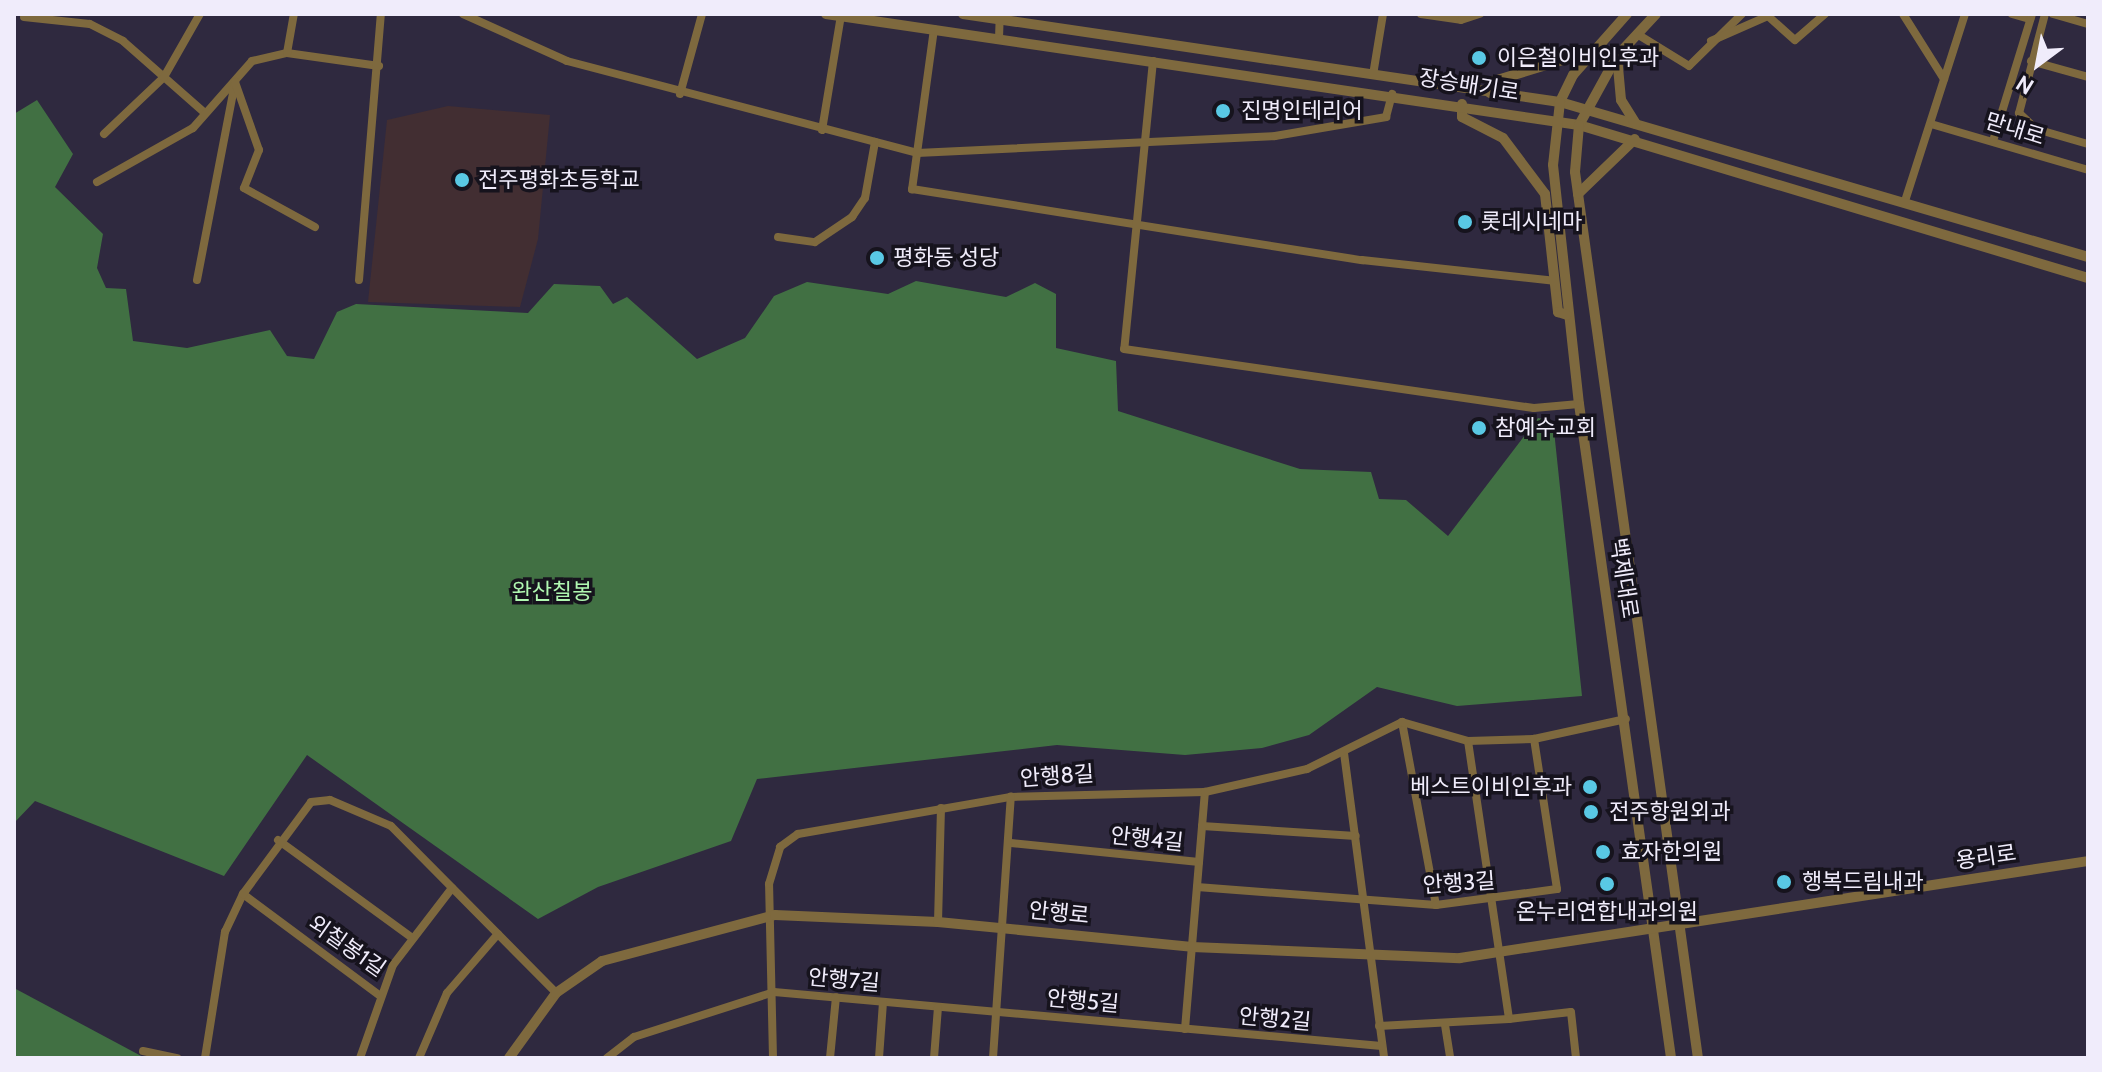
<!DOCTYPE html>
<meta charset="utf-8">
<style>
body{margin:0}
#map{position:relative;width:2102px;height:1072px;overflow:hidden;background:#2f293f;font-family:Cabin,"Noto Sans KR",sans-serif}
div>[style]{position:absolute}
.education>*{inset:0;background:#422e32}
.forest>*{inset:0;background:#417043}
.minor>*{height:8px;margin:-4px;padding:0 4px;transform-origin:4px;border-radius:4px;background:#7e693e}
.tertiary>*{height:10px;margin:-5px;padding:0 5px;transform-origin:5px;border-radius:5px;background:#7e693e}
.dots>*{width:22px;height:22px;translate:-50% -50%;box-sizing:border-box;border:4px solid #16131d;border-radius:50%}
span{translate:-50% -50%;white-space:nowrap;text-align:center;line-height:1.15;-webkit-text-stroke:7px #16131d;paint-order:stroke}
.poi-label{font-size:22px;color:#f0ecfb}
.left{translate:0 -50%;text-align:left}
.right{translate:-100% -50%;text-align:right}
.street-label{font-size:22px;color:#f0ecfb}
.park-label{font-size:22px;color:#b0f7b1}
.frame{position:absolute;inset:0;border:16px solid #f0ecfb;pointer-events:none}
.north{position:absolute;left:1998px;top:24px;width:80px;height:80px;-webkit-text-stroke:6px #16131d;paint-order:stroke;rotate:212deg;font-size:22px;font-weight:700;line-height:32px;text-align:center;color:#f0ecfb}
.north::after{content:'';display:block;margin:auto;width:28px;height:36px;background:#f0ecfb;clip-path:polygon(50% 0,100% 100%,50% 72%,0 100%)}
</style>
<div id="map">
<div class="education">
<div style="clip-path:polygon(448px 106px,550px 115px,538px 239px,520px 307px,368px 302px,387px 120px)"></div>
</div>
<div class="forest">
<div style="clip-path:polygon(37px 100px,73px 154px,55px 187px,103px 234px,97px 268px,106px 288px,126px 289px,133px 341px,187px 348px,270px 330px,287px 356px,314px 359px,337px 312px,356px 304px,528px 313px,554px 284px,600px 286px,613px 304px,627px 297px,697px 359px,745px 338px,774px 296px,807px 282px,888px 294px,916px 281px,1006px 297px,1035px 283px,1056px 294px,1056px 348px,1116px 361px,1118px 411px,1300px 469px,1371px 472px,1379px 499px,1406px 500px,1448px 536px,1538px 418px,1553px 421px,1582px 696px,1457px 706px,1377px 687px,1309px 735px,1262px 748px,1185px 755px,1057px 745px,757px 779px,731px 841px,598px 887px,538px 919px,307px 755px,224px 876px,35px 801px,14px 823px,14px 114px)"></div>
<div style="clip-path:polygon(14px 988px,145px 1058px,14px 1058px)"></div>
</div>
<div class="minor">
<div style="left:463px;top:14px;width:114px;rotate:24.3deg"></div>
<div style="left:567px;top:61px;width:362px;rotate:14.7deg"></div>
<div style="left:917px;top:153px;width:358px;rotate:-2.7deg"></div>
<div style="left:1275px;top:136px;width:113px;rotate:-9.7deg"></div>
<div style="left:1386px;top:117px;width:24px;rotate:-75deg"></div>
<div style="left:1421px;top:14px;width:40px;rotate:8.5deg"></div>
<div style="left:1461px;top:20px;width:20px;rotate:-18deg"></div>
<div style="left:1903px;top:14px;width:77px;rotate:57.8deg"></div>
<div style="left:2012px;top:14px;width:19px;rotate:16deg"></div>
<div style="left:2045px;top:14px;width:102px;rotate:104.7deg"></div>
<div style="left:2019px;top:113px;width:23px;rotate:43deg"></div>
<div style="left:2036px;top:129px;width:54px;rotate:16.1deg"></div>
<div style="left:2053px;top:14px;width:36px;rotate:16deg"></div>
<div style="left:24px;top:17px;width:66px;rotate:6.1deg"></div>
<div style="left:90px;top:24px;width:37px;rotate:27deg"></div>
<div style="left:123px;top:41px;width:109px;rotate:41.3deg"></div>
<div style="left:934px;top:29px;width:162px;rotate:97.8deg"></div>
<div style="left:912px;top:189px;width:456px;rotate:9deg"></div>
<div style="left:1362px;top:260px;width:193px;rotate:6.2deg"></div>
<div style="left:1637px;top:34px;width:61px;rotate:31.6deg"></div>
<div style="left:1689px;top:66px;width:74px;rotate:-44.5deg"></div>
<div style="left:999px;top:38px;width:24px;rotate:-88deg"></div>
<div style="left:1711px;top:41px;width:62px;rotate:-23.7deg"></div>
<div style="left:1768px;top:16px;width:36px;rotate:42deg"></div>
<div style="left:1795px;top:40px;width:40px;rotate:-41deg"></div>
<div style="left:287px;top:53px;width:93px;rotate:8deg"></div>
<div style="left:1153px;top:61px;width:289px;rotate:95.7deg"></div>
<div style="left:1124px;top:349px;width:414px;rotate:8.2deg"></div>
<div style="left:1534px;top:408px;width:45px;rotate:-5.1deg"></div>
<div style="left:2031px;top:61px;width:59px;rotate:15.7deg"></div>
<div style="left:1373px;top:75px;width:62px;rotate:-80.7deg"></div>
<div style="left:680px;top:94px;width:83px;rotate:-74.6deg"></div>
<div style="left:1931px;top:124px;width:164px;rotate:16.3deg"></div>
<div style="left:822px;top:130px;width:117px;rotate:-80.6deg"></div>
<div style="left:104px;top:134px;width:83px;rotate:-43.5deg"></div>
<div style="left:164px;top:77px;width:73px;rotate:-60.3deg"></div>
<div style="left:1993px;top:141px;width:133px;rotate:-72.9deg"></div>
<div style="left:97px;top:182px;width:110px;rotate:-29.4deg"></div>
<div style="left:193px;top:128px;width:89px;rotate:-48.6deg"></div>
<div style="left:252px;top:61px;width:36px;rotate:-13deg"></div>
<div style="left:287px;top:53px;width:40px;rotate:-80deg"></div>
<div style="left:1905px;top:201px;width:196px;rotate:-72.2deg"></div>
<div style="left:778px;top:237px;width:37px;rotate:8deg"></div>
<div style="left:815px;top:242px;width:45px;rotate:-34deg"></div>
<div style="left:852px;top:217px;width:23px;rotate:-56deg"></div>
<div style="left:865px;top:198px;width:57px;rotate:-79.9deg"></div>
<div style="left:197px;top:280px;width:202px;rotate:-79.1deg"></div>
<div style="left:235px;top:82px;width:72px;rotate:70.6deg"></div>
<div style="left:259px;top:150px;width:41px;rotate:111.5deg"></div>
<div style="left:244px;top:188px;width:81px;rotate:28.8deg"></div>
<div style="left:359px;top:280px;width:267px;rotate:-85.3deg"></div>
<div style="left:1402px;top:722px;width:186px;rotate:79.5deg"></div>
<div style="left:1468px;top:741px;width:281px;rotate:81.6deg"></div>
<div style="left:1509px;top:1019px;width:62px;rotate:-6.4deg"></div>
<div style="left:1571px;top:1012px;width:46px;rotate:83.8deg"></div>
<div style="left:1344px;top:753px;width:308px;rotate:82.5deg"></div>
<div style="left:1202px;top:826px;width:154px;rotate:3.7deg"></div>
<div style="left:278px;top:840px;width:165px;rotate:36.1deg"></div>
<div style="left:1011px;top:843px;width:189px;rotate:5.8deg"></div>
<div style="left:1197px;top:887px;width:240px;rotate:4.3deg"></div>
<div style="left:1436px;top:905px;width:122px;rotate:-7.5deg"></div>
<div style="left:1557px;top:889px;width:152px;rotate:-98.7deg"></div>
<div style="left:243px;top:894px;width:169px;rotate:36.6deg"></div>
<div style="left:938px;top:922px;width:114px;rotate:-88.5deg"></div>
<div style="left:1445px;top:1025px;width:33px;rotate:81deg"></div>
<div style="left:1379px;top:1026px;width:130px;rotate:-3.1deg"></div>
<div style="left:1185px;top:1029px;width:238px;rotate:-85.2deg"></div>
<div style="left:143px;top:1051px;width:35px;rotate:12deg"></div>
<div style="left:205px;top:1058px;width:128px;rotate:-81deg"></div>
<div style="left:225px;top:932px;width:42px;rotate:-64.7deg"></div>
<div style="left:243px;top:894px;width:114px;rotate:-53.5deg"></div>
<div style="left:311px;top:802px;width:19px;rotate:-6deg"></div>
<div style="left:330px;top:800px;width:66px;rotate:23.1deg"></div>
<div style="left:391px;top:826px;width:235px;rotate:45.3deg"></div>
<div style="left:360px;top:1058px;width:99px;rotate:-70.5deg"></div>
<div style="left:393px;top:965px;width:97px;rotate:-52.5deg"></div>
<div style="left:419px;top:1058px;width:71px;rotate:-66.7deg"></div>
<div style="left:447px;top:993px;width:78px;rotate:-49.2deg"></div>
<div style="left:607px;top:1058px;width:34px;rotate:-38deg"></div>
<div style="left:634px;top:1037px;width:147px;rotate:-17.8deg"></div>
<div style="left:774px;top:992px;width:610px;rotate:5.08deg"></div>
<div style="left:773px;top:1058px;width:174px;rotate:-91.3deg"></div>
<div style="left:769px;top:884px;width:39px;rotate:-73deg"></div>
<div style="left:780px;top:847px;width:22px;rotate:-36deg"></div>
<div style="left:798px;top:834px;width:216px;rotate:-9.9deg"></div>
<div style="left:1011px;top:797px;width:194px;rotate:-1.5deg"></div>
<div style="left:1205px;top:792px;width:105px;rotate:-12.7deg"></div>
<div style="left:1307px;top:769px;width:106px;rotate:-26.3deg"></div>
<div style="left:1402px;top:722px;width:69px;rotate:16.1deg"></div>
<div style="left:1468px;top:741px;width:66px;rotate:-1.7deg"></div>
<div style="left:1534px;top:739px;width:94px;rotate:-12.3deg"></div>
<div style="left:830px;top:1058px;width:61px;rotate:-84.4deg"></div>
<div style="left:879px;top:1058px;width:56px;rotate:-85.9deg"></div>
<div style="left:934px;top:1058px;width:51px;rotate:-85.5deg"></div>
<div style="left:993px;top:1058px;width:262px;rotate:-86.1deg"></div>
</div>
<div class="tertiary">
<div style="left:826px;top:14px;width:761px;rotate:8.39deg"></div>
<div style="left:1579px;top:125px;width:531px;rotate:16.73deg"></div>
<div style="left:963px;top:14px;width:603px;rotate:8.39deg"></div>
<div style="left:1560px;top:102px;width:550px;rotate:16.36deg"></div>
<div style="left:1627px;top:14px;width:81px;rotate:131.5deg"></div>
<div style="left:1573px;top:75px;width:30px;rotate:116deg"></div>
<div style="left:1560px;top:102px;width:63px;rotate:96.3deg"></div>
<div style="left:1553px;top:165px;width:240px;rotate:83.8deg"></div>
<div style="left:1579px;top:404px;width:660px;rotate:81.99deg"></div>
<div style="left:1656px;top:14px;width:57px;rotate:132.9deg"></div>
<div style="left:1617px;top:56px;width:79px;rotate:118.8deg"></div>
<div style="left:1579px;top:125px;width:47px;rotate:94.9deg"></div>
<div style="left:1575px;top:172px;width:894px;rotate:82.1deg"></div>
<div style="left:1617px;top:56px;width:44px;rotate:84.8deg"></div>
<div style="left:1621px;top:100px;width:28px;rotate:58deg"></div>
<div style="left:1490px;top:93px;width:13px;rotate:-72deg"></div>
<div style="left:1494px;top:81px;width:82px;rotate:-17.1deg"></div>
<div style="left:1572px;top:57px;width:11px;rotate:27deg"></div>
<div style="left:1462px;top:104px;width:13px;rotate:90deg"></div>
<div style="left:1462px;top:117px;width:46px;rotate:27.1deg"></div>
<div style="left:1503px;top:138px;width:70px;rotate:53.1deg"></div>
<div style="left:1545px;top:194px;width:119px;rotate:83.7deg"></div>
<div style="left:1558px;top:312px;width:9px;rotate:18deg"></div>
<div style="left:1578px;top:194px;width:79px;rotate:-44deg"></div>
<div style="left:509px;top:1058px;width:80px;rotate:-54.1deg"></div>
<div style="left:556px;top:993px;width:56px;rotate:-34.8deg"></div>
<div style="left:602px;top:961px;width:179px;rotate:-14.9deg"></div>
<div style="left:775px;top:915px;width:163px;rotate:2.5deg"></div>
<div style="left:938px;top:922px;width:255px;rotate:5.6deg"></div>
<div style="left:1192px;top:947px;width:268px;rotate:2.4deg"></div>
<div style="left:1460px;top:958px;width:635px;rotate:-8.78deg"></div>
</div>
<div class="dots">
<div style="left:1479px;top:58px;background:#59c8e4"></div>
<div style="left:1223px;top:111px;background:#59c8e4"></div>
<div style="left:462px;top:180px;background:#59c8e4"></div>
<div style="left:1465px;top:222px;background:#59c8e4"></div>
<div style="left:877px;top:258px;background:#59c8e4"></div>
<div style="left:1479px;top:428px;background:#59c8e4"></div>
<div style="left:1590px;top:787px;background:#59c8e4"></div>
<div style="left:1591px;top:812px;background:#59c8e4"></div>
<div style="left:1603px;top:852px;background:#59c8e4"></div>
<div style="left:1784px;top:882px;background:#59c8e4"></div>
<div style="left:1607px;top:884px;background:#59c8e4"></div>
</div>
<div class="poi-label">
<span class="left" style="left:1497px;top:58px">이은철이비인후과</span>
<span class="left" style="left:1241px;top:111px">진명인테리어</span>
<span class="left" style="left:478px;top:180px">전주평화초등학교</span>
<span class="left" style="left:1481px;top:222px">롯데시네마</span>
<span class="left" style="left:893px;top:258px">평화동 성당</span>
<span class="left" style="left:1495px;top:428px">참예수교회</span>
<span class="right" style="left:1572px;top:787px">베스트이비인후과</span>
<span class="left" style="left:1609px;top:812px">전주항원외과</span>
<span class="left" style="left:1621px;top:852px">효자한의원</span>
<span class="left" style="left:1802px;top:882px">행복드림내과</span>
<span style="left:1607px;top:912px">온누리연합내과의원</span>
</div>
<div class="street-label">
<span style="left:1469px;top:85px;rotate:9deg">장승배기로</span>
<span style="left:2015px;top:129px;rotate:17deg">맏내로</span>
<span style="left:1624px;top:578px;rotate:81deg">백제대로</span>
<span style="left:1057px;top:776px;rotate:-4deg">안행8길</span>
<span style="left:1147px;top:839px;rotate:6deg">안행4길</span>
<span style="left:1986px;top:857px;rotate:-8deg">용리로</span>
<span style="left:1459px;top:883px;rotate:-4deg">안행3길</span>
<span style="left:1059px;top:913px;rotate:6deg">안행로</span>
<span style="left:347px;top:946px;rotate:35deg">외칠봉1길</span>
<span style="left:844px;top:980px;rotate:5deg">안행7길</span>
<span style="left:1083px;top:1001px;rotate:5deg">안행5길</span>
<span style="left:1275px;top:1019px;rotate:5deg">안행2길</span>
</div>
<div class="park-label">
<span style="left:552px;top:592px">완산칠봉</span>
</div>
<div class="frame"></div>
<div class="north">N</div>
</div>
